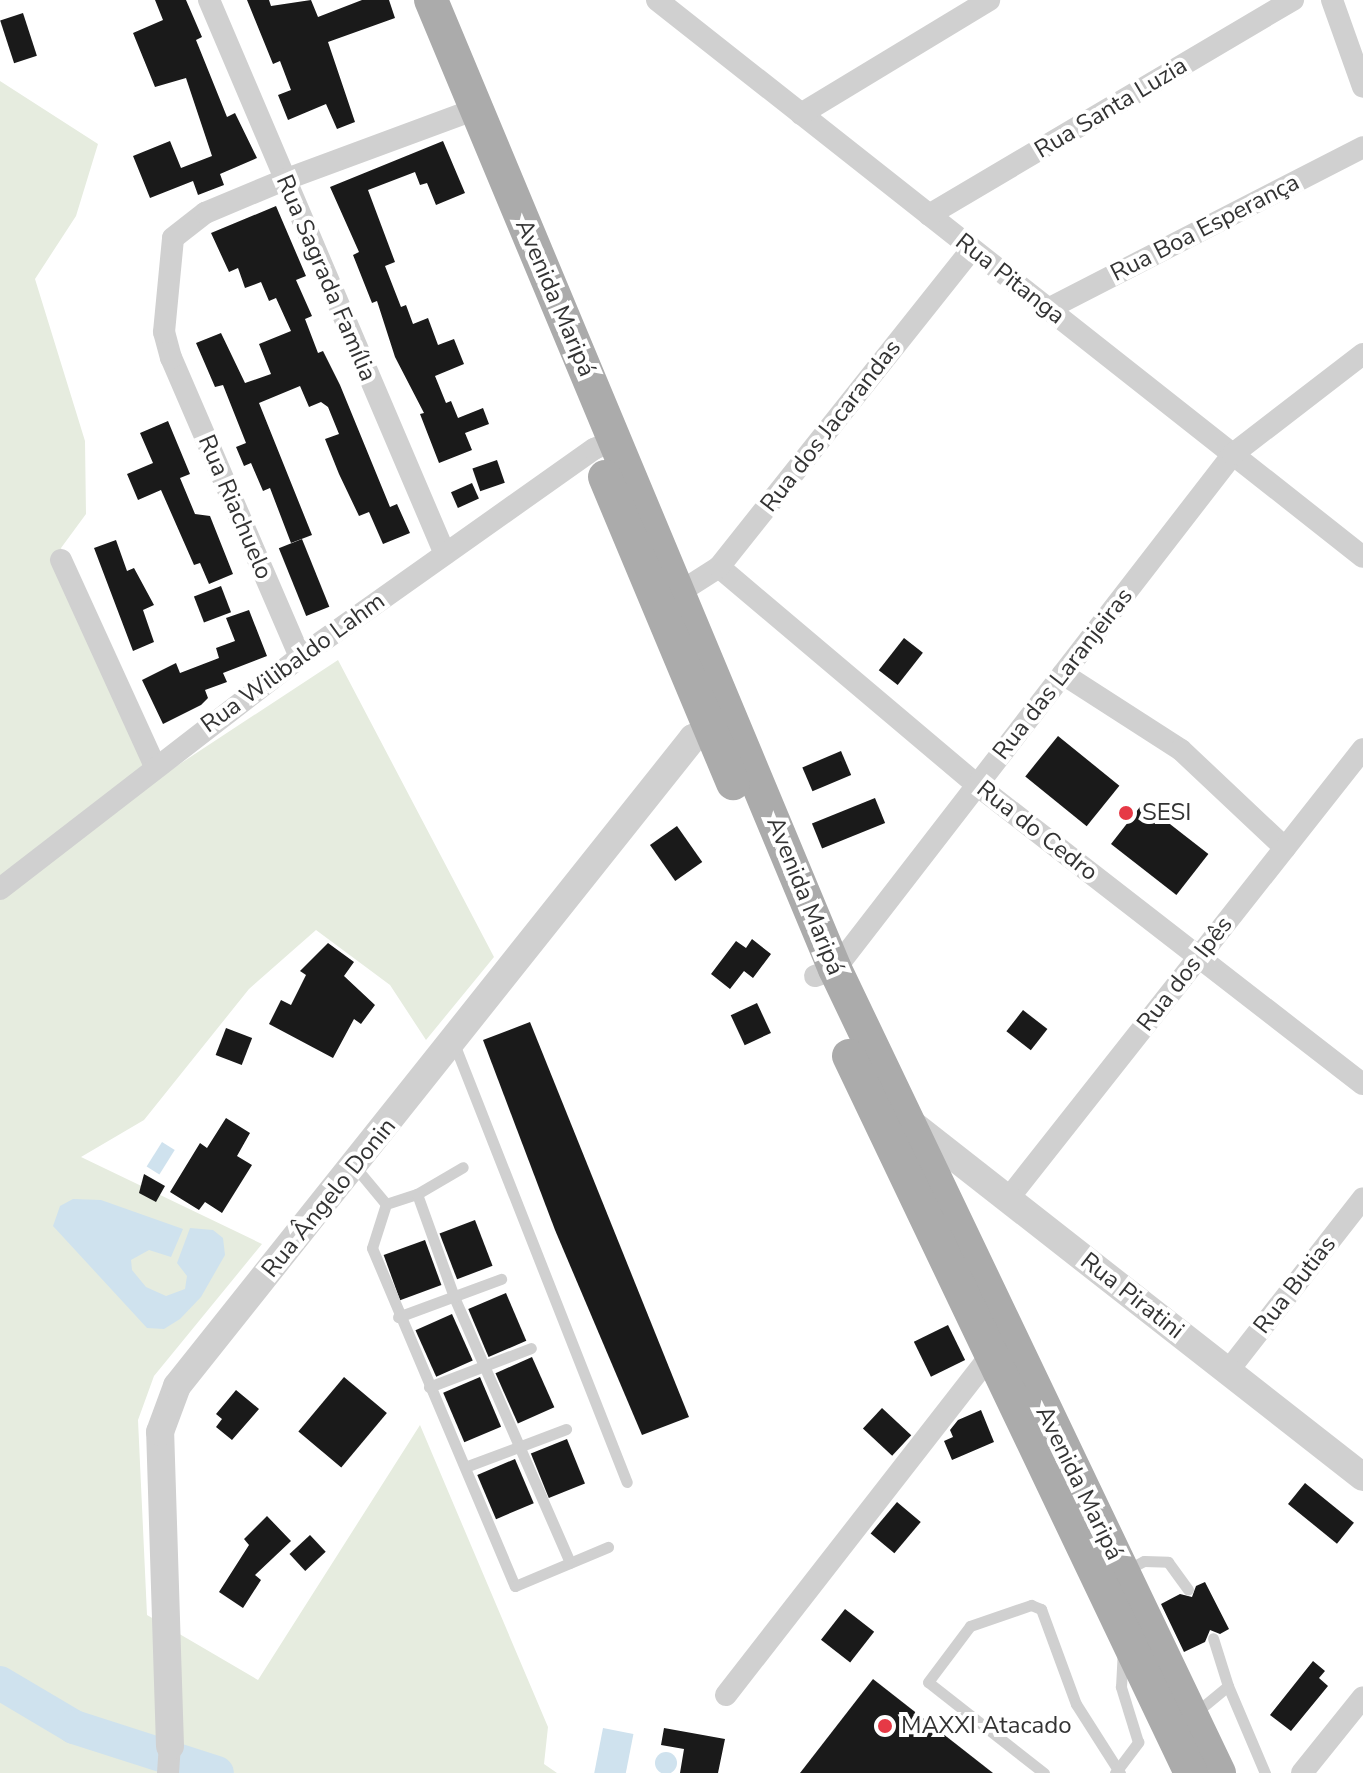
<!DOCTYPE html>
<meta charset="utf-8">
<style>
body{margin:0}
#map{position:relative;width:1363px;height:1773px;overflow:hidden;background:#fff;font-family:"Nunito Sans",sans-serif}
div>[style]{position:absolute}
.green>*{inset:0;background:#e6ecdf}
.water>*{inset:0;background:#cfe2ee;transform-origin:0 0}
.round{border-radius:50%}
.river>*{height:34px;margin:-17px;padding:0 17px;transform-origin:17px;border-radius:17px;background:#cfe2ee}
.building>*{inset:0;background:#1a1a1a;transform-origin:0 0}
.service>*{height:11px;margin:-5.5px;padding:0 5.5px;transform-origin:5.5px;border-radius:5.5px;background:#d0d0d0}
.minor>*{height:22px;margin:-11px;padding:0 11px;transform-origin:11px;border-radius:11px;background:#d0d0d0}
.tertiary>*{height:28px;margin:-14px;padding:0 14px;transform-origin:14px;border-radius:14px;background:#d0d0d0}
.primary>*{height:34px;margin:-17px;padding:0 17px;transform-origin:17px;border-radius:17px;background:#ababab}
.dots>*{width:22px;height:22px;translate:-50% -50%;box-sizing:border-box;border:4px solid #fff;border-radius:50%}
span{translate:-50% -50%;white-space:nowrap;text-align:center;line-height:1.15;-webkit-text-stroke:8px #fff;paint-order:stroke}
.street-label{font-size:24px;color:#333}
.poi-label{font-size:24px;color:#333}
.left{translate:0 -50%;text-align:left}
</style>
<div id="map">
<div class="green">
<div style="clip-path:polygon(0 81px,98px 144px,76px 216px,35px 279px,85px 441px,86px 514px,61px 548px,166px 773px,338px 660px,494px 957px,426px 1040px,390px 985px,316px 930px,249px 989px,144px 1120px,81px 1157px,262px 1244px,154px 1376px,138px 1420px,147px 1615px,258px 1680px,420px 1425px,548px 1727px,544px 1764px,557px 1773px,0 1773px)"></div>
</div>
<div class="water">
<div style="left:162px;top:1142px;width:15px;height:29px;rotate:32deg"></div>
<div style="clip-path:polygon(73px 1199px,101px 1200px,183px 1229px,171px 1257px,149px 1250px,131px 1260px,132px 1270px,146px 1287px,166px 1296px,185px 1289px,187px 1276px,177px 1263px,190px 1228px,213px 1230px,223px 1238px,225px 1255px,201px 1297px,180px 1319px,164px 1329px,147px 1328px,53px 1226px,60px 1206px)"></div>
<div style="left:603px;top:1728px;width:31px;height:46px;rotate:11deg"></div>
<div class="round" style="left:655px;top:1752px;width:22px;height:22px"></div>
</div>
<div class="river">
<div style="left:0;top:1683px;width:86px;rotate:30.7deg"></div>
<div style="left:74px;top:1727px;width:150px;rotate:17.8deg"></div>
</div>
<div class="building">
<div style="clip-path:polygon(155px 0,186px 0,202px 37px,196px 40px,227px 117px,235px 113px,257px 158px,220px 174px,224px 185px,198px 195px,193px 181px,150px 198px,133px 156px,170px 141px,181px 168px,212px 156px,186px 78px,155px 87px,133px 33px,163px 20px)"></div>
<div style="clip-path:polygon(247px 0,269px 0,271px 6px,311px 0,318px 17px,362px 0,389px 0,395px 18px,328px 42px,355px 122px,337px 129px,326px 104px,288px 120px,278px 95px,291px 90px,280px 61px,273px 64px)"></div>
<div style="left:23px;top:13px;width:45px;height:24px;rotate:72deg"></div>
<div style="clip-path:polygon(443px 141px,465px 193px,436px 205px,427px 183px,420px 185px,415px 172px,368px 190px,395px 262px,385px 266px,401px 307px,406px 305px,413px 324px,428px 318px,438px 345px,454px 339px,464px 364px,435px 376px,446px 403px,451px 401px,458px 418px,483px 408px,489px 424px,465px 433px,472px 450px,439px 463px,420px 414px,424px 413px,395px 357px,377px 301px,372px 303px,353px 255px,359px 252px,330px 187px)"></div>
<div style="clip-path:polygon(276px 206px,306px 276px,296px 280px,312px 316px,305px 319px,318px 353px,323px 351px,340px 385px,390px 507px,397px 504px,410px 533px,383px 544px,369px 512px,359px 516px,339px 474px,325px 439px,339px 434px,328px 407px,321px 402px,309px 407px,300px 386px,259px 403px,312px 535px,291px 543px,270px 488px,263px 491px,251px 463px,244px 466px,236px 447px,246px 443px,223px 385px,215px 387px,196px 343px,221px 333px,245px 383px,271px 374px,259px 344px,291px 331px,276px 298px,269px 301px,261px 282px,245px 288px,238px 268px,229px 272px,211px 233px)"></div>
<div style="clip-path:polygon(168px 421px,190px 474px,180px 478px,195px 514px,210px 516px,233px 574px,209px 584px,200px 563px,194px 565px,161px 490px,138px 500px,127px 474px,153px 463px,140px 433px)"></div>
<div style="left:497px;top:460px;width:24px;height:26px;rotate:71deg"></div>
<div style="left:472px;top:483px;width:17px;height:23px;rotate:66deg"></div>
<div style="left:302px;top:539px;width:73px;height:25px;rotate:68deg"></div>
<div style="clip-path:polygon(116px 540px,127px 571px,134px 568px,154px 605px,143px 610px,154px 642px,133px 651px,94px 548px)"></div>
<div style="left:221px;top:586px;width:28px;height:29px;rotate:69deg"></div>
<div style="clip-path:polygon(249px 610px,267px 656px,223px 673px,227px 682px,205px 690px,208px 698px,201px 705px,163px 724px,142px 680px,176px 663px,180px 673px,219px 658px,216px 648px,235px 641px,226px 618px)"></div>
<div style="left:904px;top:638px;width:24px;height:41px;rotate:38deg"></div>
<div style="left:1058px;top:736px;width:79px;height:52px;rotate:39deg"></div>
<div style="left:841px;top:751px;width:26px;height:42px;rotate:67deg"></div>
<div style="left:875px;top:798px;width:27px;height:68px;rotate:68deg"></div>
<div style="left:1143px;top:803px;width:83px;height:52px;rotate:38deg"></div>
<div style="left:677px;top:826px;width:44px;height:33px;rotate:55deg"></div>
<div style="clip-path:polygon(752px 939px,771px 954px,753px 978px,744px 971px,730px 989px,711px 974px,736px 941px,746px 948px)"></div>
<div style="clip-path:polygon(328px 943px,354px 962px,344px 976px,375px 1005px,361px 1024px,354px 1019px,333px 1058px,269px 1024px,281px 1000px,291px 1005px,306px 975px,300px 971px)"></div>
<div style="left:757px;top:1003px;width:33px;height:29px;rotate:65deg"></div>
<div style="left:1023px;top:1010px;width:31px;height:27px;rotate:38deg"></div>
<div style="clip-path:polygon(530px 1022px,689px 1417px,642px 1435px,555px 1230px,483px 1040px)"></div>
<div style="left:226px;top:1028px;width:28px;height:29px;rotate:21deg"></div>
<div style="clip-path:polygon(226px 1118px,250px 1133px,237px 1156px,252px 1165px,222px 1213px,205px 1202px,199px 1210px,170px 1192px,200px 1143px,207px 1148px)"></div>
<div style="clip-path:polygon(144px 1174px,165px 1186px,156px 1202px,139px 1193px)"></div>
<div style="left:475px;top:1220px;width:49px;height:38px;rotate:69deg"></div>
<div style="left:425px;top:1240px;width:48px;height:44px;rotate:70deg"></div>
<div style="left:506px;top:1293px;width:52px;height:41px;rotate:67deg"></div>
<div style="left:452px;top:1314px;width:51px;height:40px;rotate:66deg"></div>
<div style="left:948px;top:1325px;width:39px;height:38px;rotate:64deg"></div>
<div style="left:532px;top:1357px;width:55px;height:40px;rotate:66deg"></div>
<div style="left:344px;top:1377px;width:56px;height:71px;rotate:40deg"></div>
<div style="left:480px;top:1377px;width:54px;height:40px;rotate:67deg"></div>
<div style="clip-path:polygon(236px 1390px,259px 1409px,232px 1440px,216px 1427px,222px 1419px,216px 1414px)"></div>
<div style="left:882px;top:1408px;width:40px;height:28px;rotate:43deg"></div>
<div style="clip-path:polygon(981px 1410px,994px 1442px,952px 1460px,944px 1441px,953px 1437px,950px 1430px,958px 1420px)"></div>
<div style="left:567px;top:1439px;width:48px;height:39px;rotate:68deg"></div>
<div style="left:515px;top:1459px;width:48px;height:41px;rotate:67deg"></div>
<div style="left:1305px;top:1483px;width:63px;height:27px;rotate:39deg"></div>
<div style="left:897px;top:1502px;width:31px;height:41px;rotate:40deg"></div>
<div style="clip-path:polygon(267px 1516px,291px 1541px,255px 1575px,261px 1580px,243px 1608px,219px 1592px,249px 1545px,244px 1539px)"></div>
<div style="left:310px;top:1535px;width:23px;height:28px;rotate:47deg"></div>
<div style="clip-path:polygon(1205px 1582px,1229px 1629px,1220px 1634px,1210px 1630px,1205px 1642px,1184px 1652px,1161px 1604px,1180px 1594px,1192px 1597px,1196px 1586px)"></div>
<div style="left:845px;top:1609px;width:37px;height:39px;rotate:38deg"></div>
<div style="clip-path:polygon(1313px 1661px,1325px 1671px,1319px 1678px,1328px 1686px,1291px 1731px,1270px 1715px)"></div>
<div style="clip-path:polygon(873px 1679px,993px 1773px,800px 1773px)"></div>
<div style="clip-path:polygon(664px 1728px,725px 1739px,718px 1773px,680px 1773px,684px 1749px,661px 1745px)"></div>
</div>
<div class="service">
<div style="left:453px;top:1041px;width:474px;rotate:68.5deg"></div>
<div style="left:356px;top:1168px;width:47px;rotate:50.2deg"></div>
<div style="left:386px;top:1204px;width:46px;rotate:107.7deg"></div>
<div style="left:372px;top:1248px;width:367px;rotate:67.1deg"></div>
<div style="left:515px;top:1586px;width:101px;rotate:-22.8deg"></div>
<div style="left:417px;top:1194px;width:109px;rotate:70.2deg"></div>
<div style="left:454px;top:1297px;width:290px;rotate:66.4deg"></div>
<div style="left:386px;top:1204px;width:33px;rotate:-18deg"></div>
<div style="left:417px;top:1194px;width:53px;rotate:-30.4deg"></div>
<div style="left:398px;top:1317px;width:110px;rotate:-20.3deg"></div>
<div style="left:429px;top:1387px;width:109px;rotate:-20.9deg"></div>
<div style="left:465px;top:1467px;width:108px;rotate:-20.6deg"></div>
<div style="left:1125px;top:1571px;width:21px;rotate:-28deg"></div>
<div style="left:1144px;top:1561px;width:24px;rotate:2deg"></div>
<div style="left:1168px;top:1562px;width:34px;rotate:54deg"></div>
<div style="left:1228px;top:1686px;width:95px;rotate:67deg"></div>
<div style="left:1194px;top:1714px;width:44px;rotate:-39.5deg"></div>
<div style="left:1228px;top:1686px;width:50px;rotate:-107.4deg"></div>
<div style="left:1044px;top:1773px;width:147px;rotate:-141.9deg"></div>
<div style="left:928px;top:1682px;width:70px;rotate:-53.1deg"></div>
<div style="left:970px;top:1626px;width:65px;rotate:-19deg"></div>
<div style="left:1031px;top:1605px;width:11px;rotate:22deg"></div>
<div style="left:1041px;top:1609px;width:101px;rotate:69.8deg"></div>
<div style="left:1076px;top:1704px;width:82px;rotate:57.5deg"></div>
<div style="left:1115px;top:1773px;width:39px;rotate:-53deg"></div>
<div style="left:1138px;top:1742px;width:58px;rotate:-107.2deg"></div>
<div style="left:1121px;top:1687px;width:33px;rotate:-87deg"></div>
</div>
<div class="minor">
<div style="left:209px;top:0;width:602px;rotate:66.93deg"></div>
<div style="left:657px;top:0;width:899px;rotate:38.27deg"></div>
<div style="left:1332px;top:0;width:92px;rotate:70.4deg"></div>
<div style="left:801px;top:114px;width:220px;rotate:-31.2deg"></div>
<div style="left:929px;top:215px;width:423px;rotate:-30.6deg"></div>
<div style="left:1048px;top:309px;width:354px;rotate:-27.2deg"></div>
<div style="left:61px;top:560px;width:224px;rotate:65.5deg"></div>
<div style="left:719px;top:567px;width:338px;rotate:40.2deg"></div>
<div style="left:977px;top:785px;width:488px;rotate:37.8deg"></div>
<div style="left:669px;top:599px;width:59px;rotate:-32.6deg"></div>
<div style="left:719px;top:567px;width:406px;rotate:-51.5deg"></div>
<div style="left:300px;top:657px;width:326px;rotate:-113.3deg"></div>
<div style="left:171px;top:358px;width:27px;rotate:-105deg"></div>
<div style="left:164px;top:332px;width:94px;rotate:-84.5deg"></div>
<div style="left:173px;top:238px;width:41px;rotate:-38deg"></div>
<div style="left:205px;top:213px;width:86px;rotate:-22.7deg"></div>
<div style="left:284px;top:180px;width:205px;rotate:-20.3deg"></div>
<div style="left:1063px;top:674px;width:140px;rotate:32.8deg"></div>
<div style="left:1181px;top:750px;width:143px;rotate:43.3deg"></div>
<div style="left:0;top:889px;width:379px;rotate:-37.7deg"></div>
<div style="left:300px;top:657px;width:360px;rotate:-35.3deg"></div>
<div style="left:594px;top:449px;width:22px;rotate:-24deg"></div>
<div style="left:815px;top:976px;width:21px;rotate:-19deg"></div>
<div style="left:835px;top:969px;width:651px;rotate:-52.3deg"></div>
<div style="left:1233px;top:454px;width:164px;rotate:-37.6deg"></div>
<div style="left:1008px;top:1199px;width:573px;rotate:-51.73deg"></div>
<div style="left:1228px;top:1371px;width:219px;rotate:-52deg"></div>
<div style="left:726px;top:1695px;width:430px;rotate:-52.1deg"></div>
<div style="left:168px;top:1773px;width:27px;rotate:-86deg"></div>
<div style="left:1302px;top:1773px;width:97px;rotate:-51.2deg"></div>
</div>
<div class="tertiary">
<div style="left:907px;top:1120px;width:579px;rotate:38.06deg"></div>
<div style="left:170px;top:1746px;width:314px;rotate:-91.8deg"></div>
<div style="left:160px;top:1432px;width:49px;rotate:-69.7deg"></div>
<div style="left:177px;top:1386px;width:828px;rotate:-51.47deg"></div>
<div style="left:693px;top:738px;width:20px;rotate:-24deg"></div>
</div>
<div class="primary">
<div style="left:431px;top:0;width:1050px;rotate:67.37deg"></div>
<div style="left:835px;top:969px;width:891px;rotate:64.47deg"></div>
<div style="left:605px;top:477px;width:332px;rotate:67.3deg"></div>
<div style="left:849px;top:1056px;width:794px;rotate:64.5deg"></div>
</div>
<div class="dots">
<div style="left:1126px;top:813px;background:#e63946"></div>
<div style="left:885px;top:1726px;background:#e63946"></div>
</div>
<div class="street-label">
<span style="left:1111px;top:108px;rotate:-31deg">Rua Santa Luzia</span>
<span style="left:1205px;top:228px;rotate:-27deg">Rua Boa Esperança</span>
<span style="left:326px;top:278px;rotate:67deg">Rua Sagrada Família</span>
<span style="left:1010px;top:279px;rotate:38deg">Rua Pitanga</span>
<span style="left:555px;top:298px;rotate:67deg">Avenida Maripá</span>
<span style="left:831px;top:426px;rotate:-52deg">Rua dos Jacarandas</span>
<span style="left:235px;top:507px;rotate:67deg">Rua Riachuelo</span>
<span style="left:293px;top:663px;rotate:-36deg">Rua Wilibaldo Lahm</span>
<span style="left:1063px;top:674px;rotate:-52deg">Rua das Laranjeiras</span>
<span style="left:1037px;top:831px;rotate:38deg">Rua do Cedro</span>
<span style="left:805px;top:896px;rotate:68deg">Avenida Maripá</span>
<span style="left:1185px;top:974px;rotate:-52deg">Rua dos Ipês</span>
<span style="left:329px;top:1198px;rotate:-51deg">Rua Ângelo Donin</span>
<span style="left:1295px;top:1285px;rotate:-52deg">Rua Butias</span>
<span style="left:1132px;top:1296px;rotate:38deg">Rua Piratini</span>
<span style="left:1079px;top:1483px;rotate:64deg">Avenida Maripá</span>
</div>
<div class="poi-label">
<span class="left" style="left:1142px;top:813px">SESI</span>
<span class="left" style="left:901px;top:1726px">MAXXI Atacado</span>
</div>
</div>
